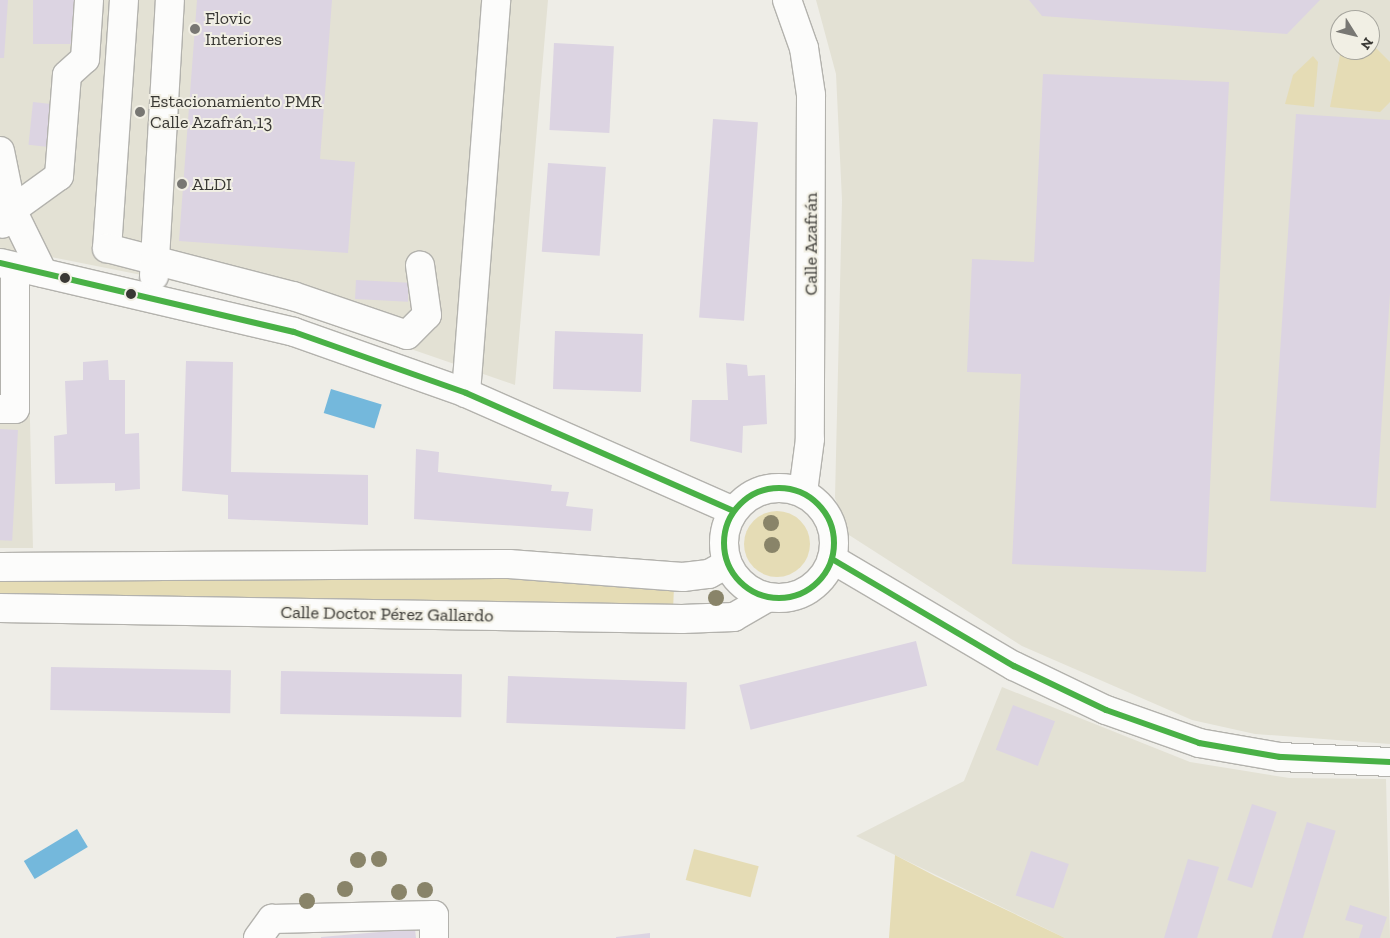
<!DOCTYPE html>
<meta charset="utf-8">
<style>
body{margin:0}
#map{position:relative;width:1390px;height:938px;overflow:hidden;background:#eeede7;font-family:"Zilla Slab",serif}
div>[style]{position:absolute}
.built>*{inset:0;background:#e3e1d4}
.green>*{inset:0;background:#e5dcb5;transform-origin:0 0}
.round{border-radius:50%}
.water>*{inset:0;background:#74b8dc;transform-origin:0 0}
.building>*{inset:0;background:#dcd4e2;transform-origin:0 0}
.roads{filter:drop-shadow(1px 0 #b3b2ad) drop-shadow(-1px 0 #b3b2ad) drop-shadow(0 1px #b3b2ad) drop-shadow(0 -1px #b3b2ad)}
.minor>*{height:28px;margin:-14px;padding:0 14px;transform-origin:14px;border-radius:14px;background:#fcfcfb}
.minor>.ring{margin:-14px;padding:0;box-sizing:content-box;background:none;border:28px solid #fcfcfb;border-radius:50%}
.bus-1>*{height:6px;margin:-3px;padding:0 3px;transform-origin:3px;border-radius:3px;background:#49b146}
.bus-1>.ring{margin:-3px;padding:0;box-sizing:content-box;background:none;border:6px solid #49b146;border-radius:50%}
.trees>*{width:16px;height:16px;margin:-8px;border-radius:50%;background:#898469}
.dots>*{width:14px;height:14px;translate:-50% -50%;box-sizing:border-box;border:2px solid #f1efe4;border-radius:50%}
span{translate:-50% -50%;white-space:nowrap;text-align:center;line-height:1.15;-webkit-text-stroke:4px #f1efe4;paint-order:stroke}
.poi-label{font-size:18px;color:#393834}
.left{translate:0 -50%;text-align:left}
.street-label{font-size:18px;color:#393834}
.north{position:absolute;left:1330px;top:10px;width:50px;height:50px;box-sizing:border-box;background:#f1efe4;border:1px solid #a7a69e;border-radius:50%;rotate:126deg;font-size:14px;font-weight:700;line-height:20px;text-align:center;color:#393834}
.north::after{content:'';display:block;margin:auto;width:18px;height:22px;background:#787773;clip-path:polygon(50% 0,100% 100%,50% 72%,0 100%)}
</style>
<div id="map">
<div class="built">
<div style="clip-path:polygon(0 0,548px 0,515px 385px,272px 301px,26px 252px,33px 548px,0 548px)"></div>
<div style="clip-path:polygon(evenodd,816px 0,1390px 0,1390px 744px,1255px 734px,1192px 720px,1022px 646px,849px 535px,835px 498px,842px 200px,836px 74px,816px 0,1340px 20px,1370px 20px,1370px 50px,1340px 50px,1340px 20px)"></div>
<div style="clip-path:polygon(1002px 687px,1190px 762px,1289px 778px,1386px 779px,1390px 938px,1065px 938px,856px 836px,964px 781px)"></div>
</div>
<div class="green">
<div style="clip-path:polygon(1370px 42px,1390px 62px,1390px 102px,1380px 112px,1330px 107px,1341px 50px,1370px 50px)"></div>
<div style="clip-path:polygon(1313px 56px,1318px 62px,1314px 107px,1285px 104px,1293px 75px)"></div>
<div class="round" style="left:744px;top:511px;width:66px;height:66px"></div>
<div style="clip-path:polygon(0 576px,464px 577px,674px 586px,673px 611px,0 599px)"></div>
<div style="left:694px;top:849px;width:67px;height:32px;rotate:15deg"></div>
<div style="clip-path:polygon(895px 855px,935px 876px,1065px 938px,889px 938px)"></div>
</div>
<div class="water">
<div style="left:331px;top:389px;width:53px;height:25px;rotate:17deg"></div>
<div style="left:77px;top:829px;width:21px;height:62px;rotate:59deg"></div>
</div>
<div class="building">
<div style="clip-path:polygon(0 0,8px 0,4px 58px,0 58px)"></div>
<div style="left:33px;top:0;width:41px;height:44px"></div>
<div style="clip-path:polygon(197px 0,332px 0,320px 159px,355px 162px,348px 253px,179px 241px)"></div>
<div style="clip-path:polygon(1029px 0,1320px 0,1287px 34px,1042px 16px)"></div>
<div style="left:554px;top:43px;width:60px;height:87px;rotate:3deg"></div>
<div style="clip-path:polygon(1043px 74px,1229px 82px,1206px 572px,1012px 564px,1021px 374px,967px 372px,972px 259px,1034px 262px)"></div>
<div style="left:33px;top:102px;width:18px;height:43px;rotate:6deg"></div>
<div style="clip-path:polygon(1296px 114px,1390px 120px,1390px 294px,1376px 508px,1270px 501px)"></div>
<div style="left:713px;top:119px;width:45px;height:199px;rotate:4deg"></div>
<div style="left:548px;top:163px;width:58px;height:89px;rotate:4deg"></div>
<div style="left:356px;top:280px;width:53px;height:19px;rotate:3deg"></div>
<div style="left:555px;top:331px;width:88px;height:58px;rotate:2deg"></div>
<div style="clip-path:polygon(108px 360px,109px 380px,125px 380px,125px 434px,139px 433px,140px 489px,115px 491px,115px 483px,55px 484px,54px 436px,67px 434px,65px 381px,83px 380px,83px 362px)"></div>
<div style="clip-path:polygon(186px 361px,233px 362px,231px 472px,368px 475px,368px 525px,228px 519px,228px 495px,182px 491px)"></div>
<div style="clip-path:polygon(726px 363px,747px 365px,748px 376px,765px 375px,767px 424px,743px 426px,742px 453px,690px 441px,692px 400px,728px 400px)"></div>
<div style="left:0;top:429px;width:18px;height:111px;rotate:3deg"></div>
<div style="clip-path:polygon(416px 449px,439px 452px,438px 472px,552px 485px,551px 491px,569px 492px,566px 506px,593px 509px,591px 531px,414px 519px)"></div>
<div style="left:916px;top:641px;width:46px;height:182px;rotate:76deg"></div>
<div style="left:51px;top:667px;width:180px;height:43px;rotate:1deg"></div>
<div style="left:281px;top:671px;width:181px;height:43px;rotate:1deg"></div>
<div style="left:508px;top:676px;width:179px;height:47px;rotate:2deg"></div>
<div style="left:1013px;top:705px;width:45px;height:48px;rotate:21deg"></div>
<div style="left:1252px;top:804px;width:26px;height:80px;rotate:18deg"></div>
<div style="left:1307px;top:822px;width:30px;height:122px;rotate:17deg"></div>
<div style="left:1031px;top:851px;width:40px;height:47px;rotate:19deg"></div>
<div style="clip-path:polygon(1188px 859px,1219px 867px,1197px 938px,1164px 938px)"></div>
<div style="clip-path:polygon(1350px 905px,1387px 917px,1380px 938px,1359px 938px,1363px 925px,1345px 920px)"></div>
<div style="clip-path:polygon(415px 929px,416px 938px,321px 938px,321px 937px)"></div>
<div style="clip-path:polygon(650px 933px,650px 938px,616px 938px,616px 937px)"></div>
</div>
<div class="roads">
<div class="minor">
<div style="left:124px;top:0;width:249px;rotate:93.9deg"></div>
<div style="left:107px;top:248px;width:192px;rotate:14.5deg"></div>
<div style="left:293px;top:296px;width:120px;rotate:18.9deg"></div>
<div style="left:407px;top:335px;width:28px;rotate:-45deg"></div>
<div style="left:427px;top:315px;width:50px;rotate:-98deg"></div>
<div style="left:787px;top:0;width:51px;rotate:70.5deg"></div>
<div style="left:804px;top:48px;width:48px;rotate:81.5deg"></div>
<div style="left:811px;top:95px;width:344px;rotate:90.2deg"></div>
<div style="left:810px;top:439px;width:53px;rotate:97.5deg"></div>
<div style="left:0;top:151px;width:60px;rotate:78.5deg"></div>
<div style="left:12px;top:210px;width:17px;rotate:126deg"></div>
<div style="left:0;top:263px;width:302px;rotate:13.2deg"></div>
<div style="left:294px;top:332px;width:182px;rotate:19.5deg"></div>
<div style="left:466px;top:393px;width:292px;rotate:23.8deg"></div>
<div style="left:43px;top:273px;width:70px;rotate:-116.2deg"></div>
<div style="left:12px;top:210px;width:58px;rotate:-35.9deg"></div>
<div style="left:59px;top:176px;width:101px;rotate:-85.5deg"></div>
<div style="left:67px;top:75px;width:24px;rotate:-42deg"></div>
<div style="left:85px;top:59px;width:59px;rotate:-86.1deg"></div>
<div style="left:154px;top:276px;width:276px;rotate:-86.7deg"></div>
<div style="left:466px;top:393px;width:394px;rotate:-85.6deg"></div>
<div style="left:0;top:409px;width:15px"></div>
<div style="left:15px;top:409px;width:142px;rotate:-90deg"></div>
<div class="ring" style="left:724px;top:488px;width:82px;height:82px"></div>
<div style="left:832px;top:559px;width:211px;rotate:30.5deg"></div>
<div style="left:1014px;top:666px;width:102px;rotate:25.6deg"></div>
<div style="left:1106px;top:710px;width:99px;rotate:19.5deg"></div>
<div style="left:1199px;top:743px;width:82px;rotate:9.8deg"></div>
<div style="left:1280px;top:757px;width:110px;rotate:2.6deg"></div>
<div style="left:0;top:567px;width:509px;rotate:-0.34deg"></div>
<div style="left:509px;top:564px;width:174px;rotate:4.3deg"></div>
<div style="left:683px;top:577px;width:26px;rotate:-7deg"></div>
<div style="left:709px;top:574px;width:21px;rotate:-29deg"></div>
<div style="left:0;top:608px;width:682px;rotate:0.92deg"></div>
<div style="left:682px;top:619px;width:52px;rotate:-2.2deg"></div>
<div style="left:734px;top:617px;width:39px;rotate:-30deg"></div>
<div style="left:258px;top:938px;width:24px;rotate:-54deg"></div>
<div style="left:272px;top:919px;width:162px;rotate:-1.4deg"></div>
<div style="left:434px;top:915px;width:23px;rotate:90deg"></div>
</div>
</div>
<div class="bus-1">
<div style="left:0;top:263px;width:302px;rotate:13.2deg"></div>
<div style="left:294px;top:332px;width:182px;rotate:19.5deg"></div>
<div style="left:466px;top:393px;width:292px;rotate:23.8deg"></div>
<div class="ring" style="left:724px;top:488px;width:104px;height:104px"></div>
<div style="left:832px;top:559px;width:211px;rotate:30.5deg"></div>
<div style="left:1014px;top:666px;width:102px;rotate:25.6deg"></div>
<div style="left:1106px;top:710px;width:99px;rotate:19.5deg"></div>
<div style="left:1199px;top:743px;width:82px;rotate:9.8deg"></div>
<div style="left:1280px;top:757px;width:110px;rotate:2.6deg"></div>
</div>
<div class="trees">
<div style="left:771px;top:523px"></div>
<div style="left:772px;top:545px"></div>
<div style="left:716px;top:598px"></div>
<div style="left:379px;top:859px"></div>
<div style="left:358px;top:860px"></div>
<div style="left:345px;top:889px"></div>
<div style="left:425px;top:890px"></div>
<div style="left:399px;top:892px"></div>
<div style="left:307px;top:901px"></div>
</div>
<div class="dots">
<div style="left:195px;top:29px;background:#787773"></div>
<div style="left:140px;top:112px;background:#787773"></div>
<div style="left:182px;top:184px;background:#787773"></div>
<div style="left:65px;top:278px;background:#393834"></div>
<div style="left:131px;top:294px;background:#393834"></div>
</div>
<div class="poi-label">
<span class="left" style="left:205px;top:29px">Flovic<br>Interiores</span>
<span class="left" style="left:150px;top:112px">Estacionamiento PMR<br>Calle Azafrán,13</span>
<span class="left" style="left:192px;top:184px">ALDI</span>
</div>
<div class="street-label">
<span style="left:811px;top:244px;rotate:-90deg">Calle Azafrán</span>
<span style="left:387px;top:614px;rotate:1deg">Calle Doctor Pérez Gallardo</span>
</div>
<div class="north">N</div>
</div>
